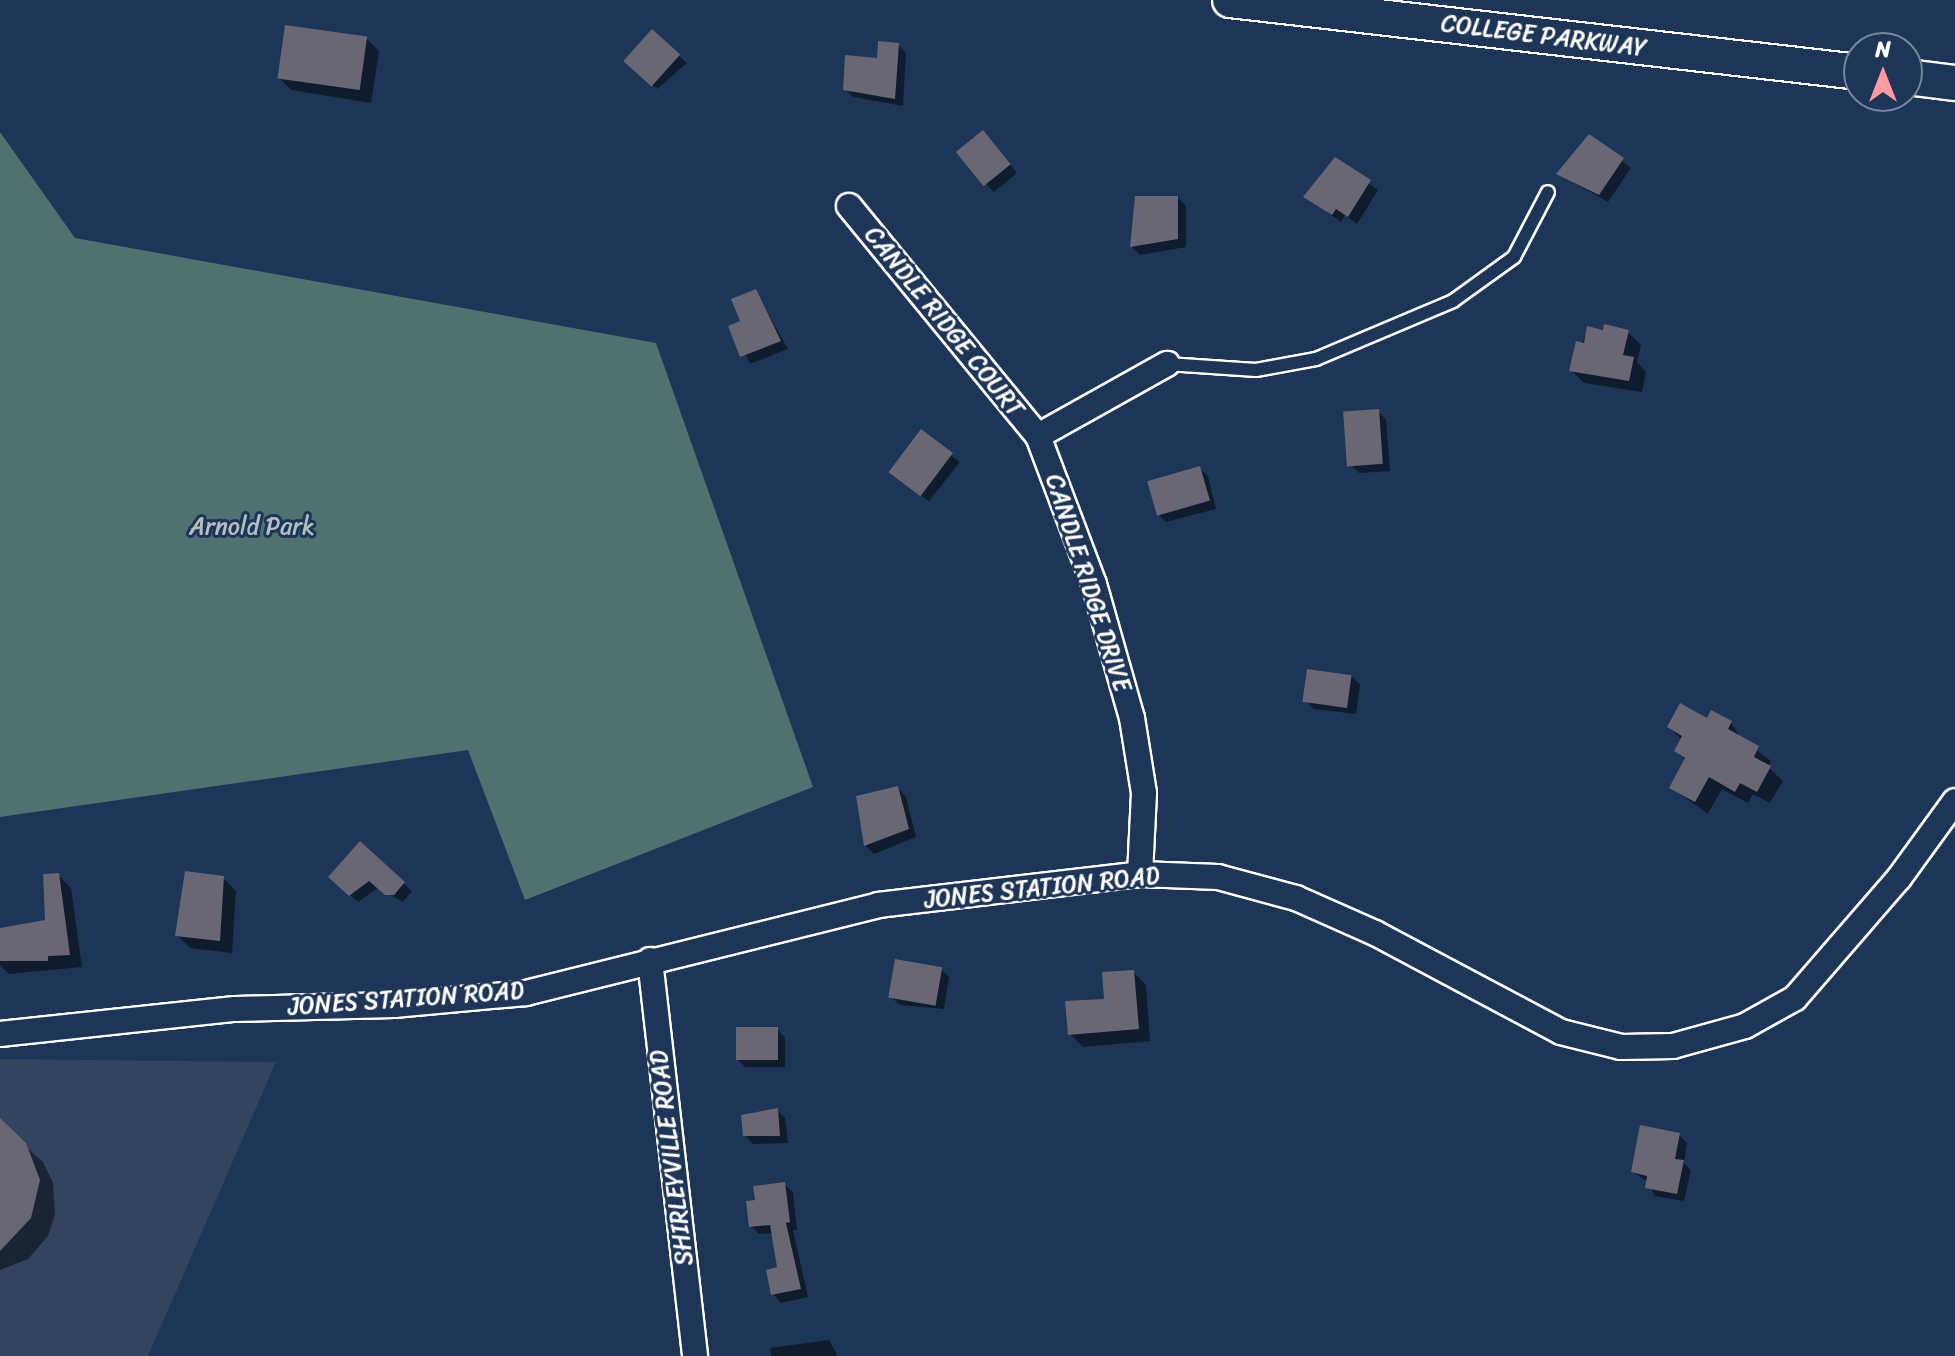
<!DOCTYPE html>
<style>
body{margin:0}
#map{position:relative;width:1955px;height:1356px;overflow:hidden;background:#1d3557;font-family:Sriracha,sans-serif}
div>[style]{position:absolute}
.built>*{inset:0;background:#34445f}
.green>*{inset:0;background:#517070}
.shadow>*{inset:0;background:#0007;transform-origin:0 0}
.building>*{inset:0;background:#696773;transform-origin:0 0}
.roads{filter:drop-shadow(2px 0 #fff) drop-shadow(-2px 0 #fff) drop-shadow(0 2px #fff) drop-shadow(0 -2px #fff)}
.service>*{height:12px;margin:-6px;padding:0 6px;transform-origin:6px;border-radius:6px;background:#1d3557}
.minor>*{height:24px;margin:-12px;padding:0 12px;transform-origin:12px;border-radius:12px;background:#1d3557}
.secondary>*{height:34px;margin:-17px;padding:0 17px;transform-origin:17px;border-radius:17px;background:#1d3557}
span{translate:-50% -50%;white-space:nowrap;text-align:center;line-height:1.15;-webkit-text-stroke:6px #1d3557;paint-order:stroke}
.street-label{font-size:24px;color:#fff}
.park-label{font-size:24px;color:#b1bfbf}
.north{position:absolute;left:1843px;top:32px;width:80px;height:80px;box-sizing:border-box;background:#1d3557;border:2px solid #77869a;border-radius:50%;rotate:0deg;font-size:22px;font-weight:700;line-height:32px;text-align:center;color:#fff}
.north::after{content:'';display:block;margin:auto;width:28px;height:36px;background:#ff9aa2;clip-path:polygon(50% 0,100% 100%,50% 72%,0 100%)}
</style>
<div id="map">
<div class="built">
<div style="clip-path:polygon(0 1059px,276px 1062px,148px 1356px,0 1356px)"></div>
</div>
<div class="green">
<div style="clip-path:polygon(0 132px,75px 238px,656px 343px,813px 787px,525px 900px,468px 750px,0 817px)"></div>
</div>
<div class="shadow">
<div style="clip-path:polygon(652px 31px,687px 63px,657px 89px,634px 69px)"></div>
<div style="clip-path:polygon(366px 38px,379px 51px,371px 103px,291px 90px,278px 77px)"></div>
<div style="clip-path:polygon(898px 45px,906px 53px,903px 106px,853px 97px,845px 89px)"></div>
<div style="clip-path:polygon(1589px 137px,1631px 168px,1608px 202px,1558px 174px)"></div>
<div style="clip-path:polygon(991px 141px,1017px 173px,994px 192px,986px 184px)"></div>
<div style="clip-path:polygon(1336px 160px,1378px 190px,1357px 224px,1345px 215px,1341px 222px,1305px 196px)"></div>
<div style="clip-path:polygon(1178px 198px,1186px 206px,1186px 247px,1140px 255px,1132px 247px)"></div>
<div style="clip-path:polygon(756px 292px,788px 349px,750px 364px,731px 327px,742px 323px)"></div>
<div style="clip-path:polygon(1589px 328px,1628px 332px,1641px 345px,1637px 362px,1646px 372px,1642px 392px,1584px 383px,1571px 370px)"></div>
<div style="clip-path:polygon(1378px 411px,1386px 420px,1390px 471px,1359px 473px,1351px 465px)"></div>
<div style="left:921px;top:432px;width:49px;height:50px;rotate:38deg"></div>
<div style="clip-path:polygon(1199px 468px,1208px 476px,1216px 509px,1166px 522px,1158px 514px)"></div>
<div style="clip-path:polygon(1352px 676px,1360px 685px,1356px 714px,1314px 709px,1306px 701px)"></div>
<div style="clip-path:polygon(1707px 720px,1731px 723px,1742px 739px,1771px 761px,1768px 767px,1783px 781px,1770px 803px,1753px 794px,1748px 803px,1722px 789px,1708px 814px,1671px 787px,1686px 761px,1676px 751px,1682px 740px,1669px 727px)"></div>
<div style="clip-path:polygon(898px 788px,906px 797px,916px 837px,874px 854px,866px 846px,858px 797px)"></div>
<div style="clip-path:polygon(360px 844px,412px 891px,403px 902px,378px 888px,358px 902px,339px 885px)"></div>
<div style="clip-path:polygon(58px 875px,71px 888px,82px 967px,9px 974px,0 965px,0 929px,47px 922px)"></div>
<div style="clip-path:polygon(223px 878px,236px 891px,232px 953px,190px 948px,177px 935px)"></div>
<div style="clip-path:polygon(941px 969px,949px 977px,944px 1009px,900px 1005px,891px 997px)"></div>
<div style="clip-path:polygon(1133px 972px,1146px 985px,1150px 1041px,1083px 1047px,1070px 1034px)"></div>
<div style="clip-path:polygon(777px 1029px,785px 1038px,785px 1067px,745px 1067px,737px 1059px)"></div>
<div style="clip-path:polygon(777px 1110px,785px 1118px,788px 1143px,753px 1144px,745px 1135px)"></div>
<div style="clip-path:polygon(0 1124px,43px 1162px,53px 1183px,55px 1214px,48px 1236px,28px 1259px,0 1270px)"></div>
<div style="clip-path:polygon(1679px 1135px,1687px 1143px,1684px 1163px,1691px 1170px,1684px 1201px,1655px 1196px,1648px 1182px,1633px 1172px)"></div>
<div style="clip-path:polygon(784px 1184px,793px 1192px,797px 1230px,793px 1230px,808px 1297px,781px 1303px,773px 1294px,779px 1269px,773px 1233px,759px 1234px,751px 1226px,757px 1201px)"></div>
<div style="clip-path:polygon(829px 1340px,838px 1356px,771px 1356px,770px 1348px)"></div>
</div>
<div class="building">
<div style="left:285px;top:25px;width:83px;height:54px;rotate:8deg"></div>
<div style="left:652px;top:29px;width:38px;height:43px;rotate:42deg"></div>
<div style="clip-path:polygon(878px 41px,899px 43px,895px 99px,843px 90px,845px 55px,877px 58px)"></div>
<div style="left:983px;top:130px;width:44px;height:35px;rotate:51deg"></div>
<div style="clip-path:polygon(1589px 134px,1624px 158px,1599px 195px,1556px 174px)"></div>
<div style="clip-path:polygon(1335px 157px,1371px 180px,1348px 217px,1336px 209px,1332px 215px,1303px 197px)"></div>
<div style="clip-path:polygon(1135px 196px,1178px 196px,1178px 239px,1130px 247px)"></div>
<div style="clip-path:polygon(756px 289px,781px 341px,740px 357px,728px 326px,740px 321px,731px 299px)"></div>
<div style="clip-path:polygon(1604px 324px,1629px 330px,1623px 355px,1634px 357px,1629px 381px,1569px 371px,1576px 341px,1584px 343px,1587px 326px,1603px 330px)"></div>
<div style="left:1379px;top:409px;width:55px;height:36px;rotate:86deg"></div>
<div style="left:921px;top:429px;width:40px;height:54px;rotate:37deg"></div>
<div style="left:1200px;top:466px;width:36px;height:55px;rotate:74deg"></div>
<div style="left:1307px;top:669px;width:45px;height:33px;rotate:8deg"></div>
<div style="clip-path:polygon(1680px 703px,1707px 718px,1711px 710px,1732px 721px,1728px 729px,1759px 746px,1754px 757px,1771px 766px,1757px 792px,1740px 783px,1735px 792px,1709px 777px,1695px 802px,1669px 788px,1685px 758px,1674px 751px,1682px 736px,1667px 727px)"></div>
<div style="clip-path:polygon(898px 786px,909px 829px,864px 846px,856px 796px)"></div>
<div style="clip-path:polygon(360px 841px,405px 882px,394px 895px,385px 895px,369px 881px,349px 896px,328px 877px)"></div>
<div style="clip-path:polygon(185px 871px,224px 876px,220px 941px,175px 936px)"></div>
<div style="clip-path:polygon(59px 873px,70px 955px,48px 956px,48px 961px,0 961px,0 928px,45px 920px,43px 874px)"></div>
<div style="left:895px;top:959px;width:48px;height:39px;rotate:10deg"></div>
<div style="clip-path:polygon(1134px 970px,1139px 1029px,1068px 1035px,1065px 1001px,1104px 999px,1102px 972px)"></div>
<div style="left:736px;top:1027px;width:42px;height:33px"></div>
<div style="clip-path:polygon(778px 1108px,780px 1136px,743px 1136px,741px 1115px)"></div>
<div style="clip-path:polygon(0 1118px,26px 1143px,40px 1180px,31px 1218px,0 1251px)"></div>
<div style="clip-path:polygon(1640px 1125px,1680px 1133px,1675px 1159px,1684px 1160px,1677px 1194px,1645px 1188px,1647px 1176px,1631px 1172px)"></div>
<div style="clip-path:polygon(785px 1182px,790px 1222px,786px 1223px,801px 1289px,771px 1295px,766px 1270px,777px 1267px,770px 1225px,749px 1227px,746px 1201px,755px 1200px,753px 1186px)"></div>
</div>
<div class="roads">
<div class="service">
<div style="left:1167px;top:364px;width:89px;rotate:3.9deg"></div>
<div style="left:1256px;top:370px;width:61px;rotate:-10.4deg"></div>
<div style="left:1316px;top:359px;width:149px;rotate:-22.9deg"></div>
<div style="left:1453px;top:301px;width:75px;rotate:-35.8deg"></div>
<div style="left:1514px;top:257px;width:73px;rotate:-62.4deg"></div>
</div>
<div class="minor">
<div style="left:849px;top:206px;width:298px;rotate:50.6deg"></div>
<div style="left:1038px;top:436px;width:158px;rotate:69.3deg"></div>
<div style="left:1094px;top:584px;width:139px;rotate:74.2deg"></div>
<div style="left:1132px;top:718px;width:76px;rotate:80.9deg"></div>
<div style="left:1144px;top:793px;width:81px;rotate:92.8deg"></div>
<div style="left:1038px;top:436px;width:148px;rotate:-29.2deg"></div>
<div style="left:650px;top:960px;width:399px;rotate:83.5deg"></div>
<div style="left:0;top:1034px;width:236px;rotate:-6.1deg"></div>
<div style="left:235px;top:1009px;width:159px;rotate:-1.4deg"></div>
<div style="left:394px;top:1005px;width:133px;rotate:-5.2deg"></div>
<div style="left:526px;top:993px;width:363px;rotate:-14deg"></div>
<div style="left:878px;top:905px;width:264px;rotate:-6.7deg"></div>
<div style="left:1140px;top:874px;width:78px;rotate:2.2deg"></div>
<div style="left:1218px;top:877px;width:81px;rotate:15.1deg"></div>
<div style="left:1296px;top:898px;width:86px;rotate:23.9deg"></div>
<div style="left:1375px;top:933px;width:211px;rotate:28deg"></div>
<div style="left:1561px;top:1032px;width:62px;rotate:14deg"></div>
<div style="left:1621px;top:1047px;width:52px;rotate:-1.1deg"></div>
<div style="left:1673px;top:1046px;width:75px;rotate:-15.5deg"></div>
<div style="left:1745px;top:1026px;width:57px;rotate:-29.2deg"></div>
<div style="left:1795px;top:998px;width:159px;rotate:-49.1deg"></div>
<div style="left:1899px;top:878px;width:95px;rotate:-54deg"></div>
</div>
<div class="secondary">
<div style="left:1230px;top:0;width:633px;rotate:6.53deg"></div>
<div style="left:1907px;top:77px;width:48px;rotate:7.1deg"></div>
</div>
</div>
<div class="street-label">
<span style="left:1544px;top:36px;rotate:7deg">COLLEGE PARKWAY</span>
<span style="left:944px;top:322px;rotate:51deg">CANDLE RIDGE COURT</span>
<span style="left:1088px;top:583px;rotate:72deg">CANDLE RIDGE DRIVE</span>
<span style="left:1042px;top:888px;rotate:-6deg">JONES STATION ROAD</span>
<span style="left:406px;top:999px;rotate:-4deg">JONES STATION ROAD</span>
<span style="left:672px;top:1158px;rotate:-97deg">SHIRLEYVILLE ROAD</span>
</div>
<div class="park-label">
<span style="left:252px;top:527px">Arnold Park</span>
</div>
<div class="north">N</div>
</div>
